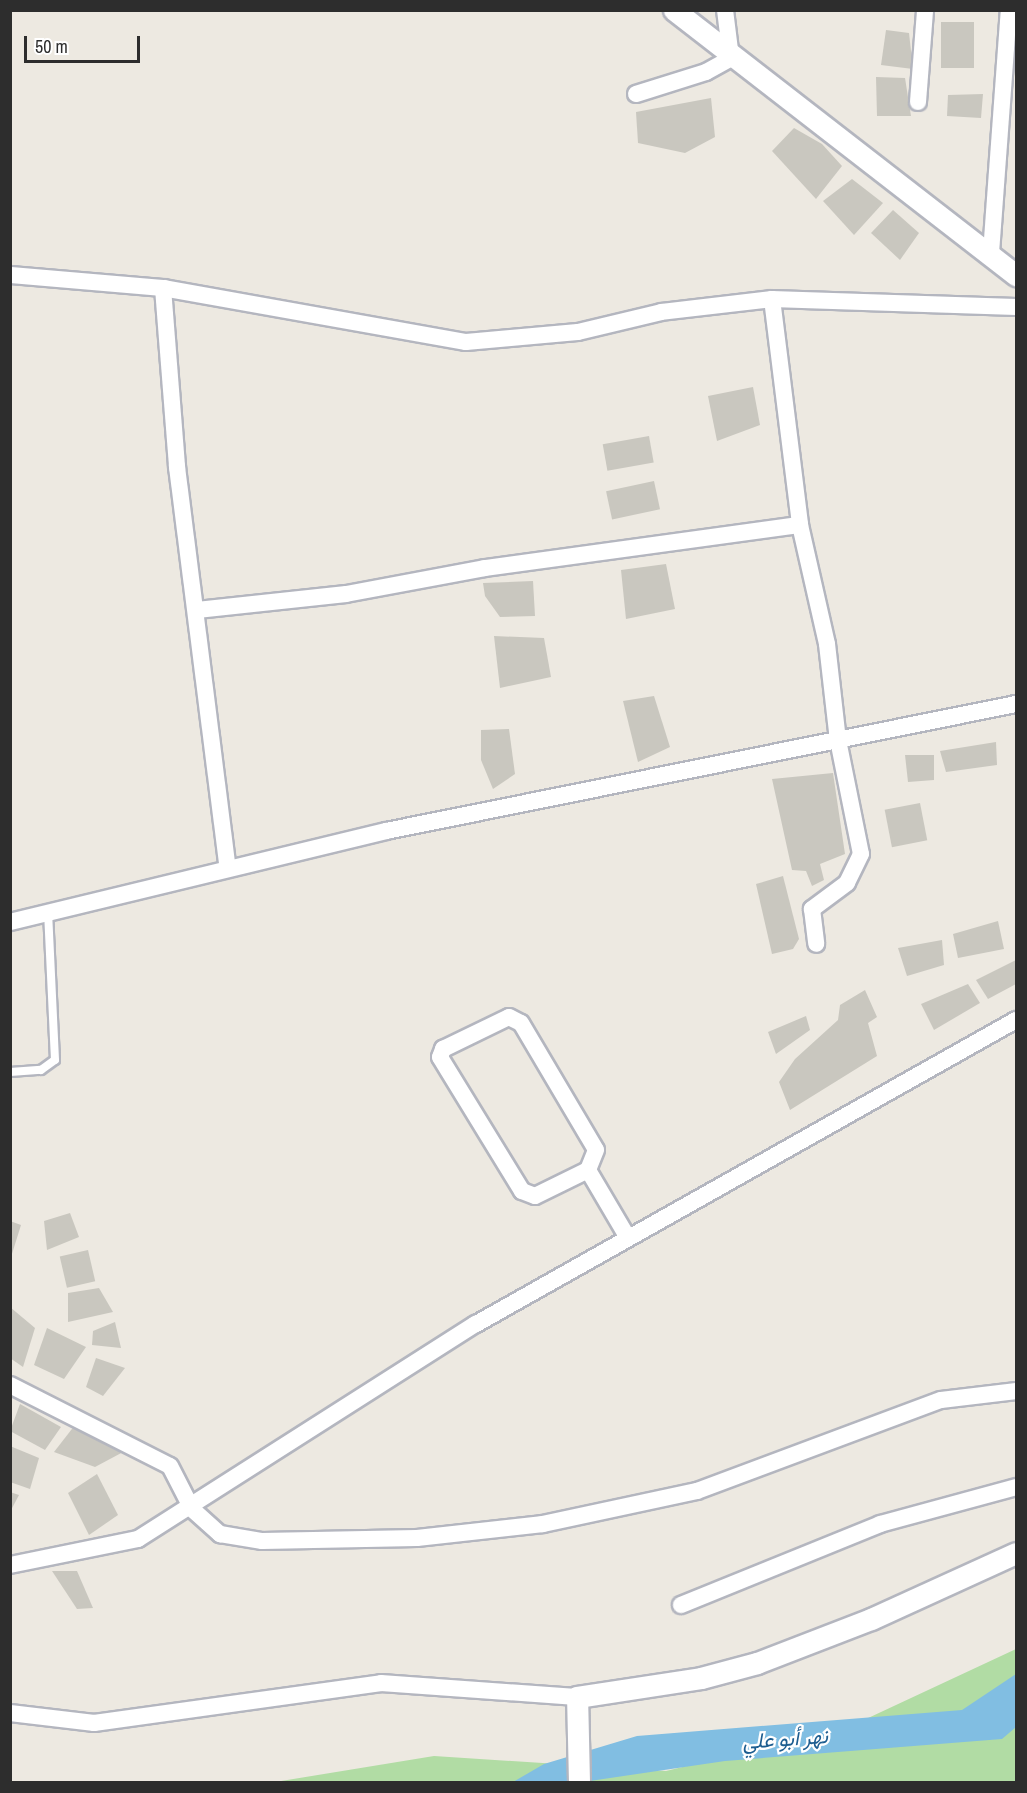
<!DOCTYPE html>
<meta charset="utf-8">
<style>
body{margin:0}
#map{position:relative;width:1027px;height:1793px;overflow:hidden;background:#ede9e1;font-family:"Archivo Narrow",Vazirmatn,sans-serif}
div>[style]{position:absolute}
.green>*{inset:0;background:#b1dca4}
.water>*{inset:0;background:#81bee2}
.building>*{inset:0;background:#c9c7bf;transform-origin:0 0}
.roads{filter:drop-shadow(2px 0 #b4b6bf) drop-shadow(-2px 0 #b4b6bf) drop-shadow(0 2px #b4b6bf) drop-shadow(0 -2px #b4b6bf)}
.service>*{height:8px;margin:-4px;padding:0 4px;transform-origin:4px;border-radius:4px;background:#fff}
.minor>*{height:16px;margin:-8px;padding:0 8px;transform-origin:8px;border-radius:8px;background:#fff}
.tertiary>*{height:21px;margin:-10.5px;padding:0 10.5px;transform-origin:10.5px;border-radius:10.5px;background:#fff}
span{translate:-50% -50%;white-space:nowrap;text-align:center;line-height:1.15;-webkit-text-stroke:4.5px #fff;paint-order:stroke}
.water-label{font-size:21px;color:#1d5d90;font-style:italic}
.frame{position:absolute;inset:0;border:12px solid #2d2d2d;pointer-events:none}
.scale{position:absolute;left:24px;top:36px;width:116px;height:27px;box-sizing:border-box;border:3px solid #2d2d2d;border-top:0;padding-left:8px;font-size:18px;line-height:21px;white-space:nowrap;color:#2d2d2d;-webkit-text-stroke:4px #fff;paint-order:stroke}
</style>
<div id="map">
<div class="green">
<div style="clip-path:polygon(1016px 1649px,1016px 1782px,275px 1782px,434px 1756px,666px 1771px,851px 1726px)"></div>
</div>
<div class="water">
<div style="clip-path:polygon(1016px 1674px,1016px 1727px,1002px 1739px,725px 1761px,583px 1782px,513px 1782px,544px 1764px,637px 1736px,962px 1710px)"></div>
</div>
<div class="building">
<div style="left:941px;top:22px;width:33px;height:46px"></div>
<div style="clip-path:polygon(886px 30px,909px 33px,913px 69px,881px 65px)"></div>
<div style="clip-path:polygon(876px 77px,905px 78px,911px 116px,877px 116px)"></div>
<div style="clip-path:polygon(983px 94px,981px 118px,947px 116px,948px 95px)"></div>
<div style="clip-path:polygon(711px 98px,715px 137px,685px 153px,638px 143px,636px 112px)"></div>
<div style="clip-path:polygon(794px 128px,822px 144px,842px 166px,816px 199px,772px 151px)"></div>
<div style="clip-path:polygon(852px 179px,883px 203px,854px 235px,823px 201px)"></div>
<div style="clip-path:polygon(893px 210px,919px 233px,900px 260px,871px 233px)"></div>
<div style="clip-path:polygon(753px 387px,760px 425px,717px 441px,708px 396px)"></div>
<div style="left:649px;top:436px;width:27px;height:47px;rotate:80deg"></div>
<div style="left:654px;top:481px;width:29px;height:49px;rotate:78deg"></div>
<div style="clip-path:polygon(666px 564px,675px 609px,626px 619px,621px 570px)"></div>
<div style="clip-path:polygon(533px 581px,535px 616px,500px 617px,485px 596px,483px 583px)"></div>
<div style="clip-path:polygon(494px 636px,544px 638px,551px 677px,500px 688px)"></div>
<div style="clip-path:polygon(654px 696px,670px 747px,638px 762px,623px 701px)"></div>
<div style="clip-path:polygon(509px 729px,515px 774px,493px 789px,481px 760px,481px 730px)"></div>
<div style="clip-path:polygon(996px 742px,997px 765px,946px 772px,940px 751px)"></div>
<div style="clip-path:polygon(905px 755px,934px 755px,934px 780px,908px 782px)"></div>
<div style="clip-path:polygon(833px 773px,845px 854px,820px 864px,824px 880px,812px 886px,806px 871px,792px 870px,772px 779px)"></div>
<div style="left:920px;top:803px;width:38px;height:36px;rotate:79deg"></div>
<div style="clip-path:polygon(783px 876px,799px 939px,793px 949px,772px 954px,756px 884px)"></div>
<div style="clip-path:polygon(998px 921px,1004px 949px,958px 958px,953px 934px)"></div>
<div style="clip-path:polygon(942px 940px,944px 965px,907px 976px,898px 948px)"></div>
<div style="clip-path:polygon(1016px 960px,1016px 984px,988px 999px,976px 980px)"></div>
<div style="clip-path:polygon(968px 984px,980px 1003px,934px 1030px,921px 1004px)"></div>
<div style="clip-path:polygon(865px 990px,877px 1017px,868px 1023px,877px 1056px,790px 1110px,779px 1082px,795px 1059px,838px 1020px,840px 1005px)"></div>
<div style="clip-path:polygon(806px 1016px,810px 1030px,776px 1054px,768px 1032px)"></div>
<div style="clip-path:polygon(70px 1213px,79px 1237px,47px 1250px,44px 1221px)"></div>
<div style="clip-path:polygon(10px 1221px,21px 1225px,11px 1257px,10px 1257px)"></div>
<div style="left:88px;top:1250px;width:32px;height:29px;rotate:77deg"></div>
<div style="clip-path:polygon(99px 1288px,113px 1312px,68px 1322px,68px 1293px)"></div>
<div style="clip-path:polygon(10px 1307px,35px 1328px,23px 1367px,10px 1358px)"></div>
<div style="clip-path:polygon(115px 1322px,121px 1348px,92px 1345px,93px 1331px)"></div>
<div style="clip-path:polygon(47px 1328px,86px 1347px,64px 1379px,34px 1365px)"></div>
<div style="clip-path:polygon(96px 1358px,125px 1368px,103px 1396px,86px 1387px)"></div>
<div style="clip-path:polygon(20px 1404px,61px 1427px,45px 1450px,10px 1431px)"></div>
<div style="clip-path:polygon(75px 1425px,125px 1451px,95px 1467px,54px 1452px)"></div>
<div style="clip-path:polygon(10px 1446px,39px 1458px,30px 1489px,10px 1482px)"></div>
<div style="clip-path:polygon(97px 1474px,118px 1515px,89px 1535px,68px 1493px)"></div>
<div style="clip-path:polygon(10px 1492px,19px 1495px,10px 1512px)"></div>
<div style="clip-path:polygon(52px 1571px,77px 1571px,93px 1608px,77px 1609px)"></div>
</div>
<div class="roads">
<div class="service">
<div style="left:10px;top:1072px;width:31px;rotate:-4deg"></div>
<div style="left:41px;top:1070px;width:17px;rotate:-36deg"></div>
<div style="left:55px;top:1060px;width:147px;rotate:-92.7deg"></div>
</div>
<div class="minor">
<div style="left:636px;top:94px;width:73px;rotate:-17.4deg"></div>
<div style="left:706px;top:72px;width:29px;rotate:-29deg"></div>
<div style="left:731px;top:58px;width:48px;rotate:-97.1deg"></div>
<div style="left:918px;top:102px;width:92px;rotate:-85.6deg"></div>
<div style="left:991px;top:253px;width:244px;rotate:-85.8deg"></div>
<div style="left:10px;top:275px;width:154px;rotate:4.9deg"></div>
<div style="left:163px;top:288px;width:308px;rotate:10.1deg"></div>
<div style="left:466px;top:342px;width:112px;rotate:-5.1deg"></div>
<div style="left:578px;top:332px;width:85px;rotate:-13.5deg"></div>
<div style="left:661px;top:312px;width:112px;rotate:-6.7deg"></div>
<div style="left:772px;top:299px;width:244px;rotate:1.9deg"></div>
<div style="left:163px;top:288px;width:180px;rotate:85.5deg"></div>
<div style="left:177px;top:467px;width:404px;rotate:82.8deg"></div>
<div style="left:772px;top:299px;width:228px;rotate:82.9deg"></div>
<div style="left:800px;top:525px;width:122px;rotate:77.2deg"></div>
<div style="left:827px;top:644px;width:97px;rotate:83.5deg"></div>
<div style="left:838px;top:740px;width:116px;rotate:78.6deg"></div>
<div style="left:861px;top:854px;width:32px;rotate:116deg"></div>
<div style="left:847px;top:883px;width:44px;rotate:143.4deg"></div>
<div style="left:812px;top:909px;width:35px;rotate:83deg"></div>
<div style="left:197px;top:610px;width:150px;rotate:-6.1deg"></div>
<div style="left:346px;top:594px;width:141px;rotate:-10.6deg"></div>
<div style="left:485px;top:568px;width:318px;rotate:-7.8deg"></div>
<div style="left:10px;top:922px;width:387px;rotate:-13.6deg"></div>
<div style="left:386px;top:831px;width:643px;rotate:-11.4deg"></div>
<div style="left:509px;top:1017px;width:13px;rotate:27deg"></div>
<div style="left:521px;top:1023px;width:147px;rotate:59.4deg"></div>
<div style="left:596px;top:1150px;width:22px;rotate:112deg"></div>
<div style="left:588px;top:1170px;width:59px;rotate:153.9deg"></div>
<div style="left:535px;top:1196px;width:14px;rotate:-159deg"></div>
<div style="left:522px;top:1191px;width:157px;rotate:-121.5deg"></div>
<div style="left:440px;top:1057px;width:9px;rotate:-69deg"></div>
<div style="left:443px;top:1049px;width:73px;rotate:-25.9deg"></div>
<div style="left:588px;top:1170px;width:79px;rotate:59.5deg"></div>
<div style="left:10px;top:1385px;width:179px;rotate:26.9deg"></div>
<div style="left:170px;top:1466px;width:48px;rotate:62.9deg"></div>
<div style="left:192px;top:1509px;width:38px;rotate:42deg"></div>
<div style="left:220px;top:1534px;width:43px;rotate:9.5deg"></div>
<div style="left:262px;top:1541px;width:155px;rotate:-1.1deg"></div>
<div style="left:417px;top:1538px;width:127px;rotate:-6.3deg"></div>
<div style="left:543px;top:1524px;width:157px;rotate:-12.1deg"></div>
<div style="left:697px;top:1491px;width:260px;rotate:-20.5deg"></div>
<div style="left:941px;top:1400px;width:76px;rotate:-6.8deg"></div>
<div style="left:10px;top:1565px;width:131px;rotate:-11.5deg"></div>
<div style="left:138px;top:1539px;width:401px;rotate:-32.5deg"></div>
<div style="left:476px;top:1324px;width:620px;rotate:-29.38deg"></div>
<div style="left:681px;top:1605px;width:215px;rotate:-22.1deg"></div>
<div style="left:880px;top:1524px;width:141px;rotate:-15.2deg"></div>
<div style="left:10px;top:1713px;width:85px;rotate:6.8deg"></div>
<div style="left:94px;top:1723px;width:290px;rotate:-7.9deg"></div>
<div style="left:381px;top:1683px;width:196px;rotate:4.1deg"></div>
</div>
<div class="tertiary">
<div style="left:674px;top:10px;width:433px;rotate:37.8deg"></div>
<div style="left:579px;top:1782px;width:85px;rotate:-91.3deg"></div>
<div style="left:577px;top:1697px;width:125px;rotate:-8.7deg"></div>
<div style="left:701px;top:1678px;width:58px;rotate:-15deg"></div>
<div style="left:757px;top:1663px;width:122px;rotate:-21.1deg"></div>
<div style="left:871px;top:1619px;width:159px;rotate:-24.5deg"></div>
</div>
</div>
<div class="water-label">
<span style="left:785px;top:1739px;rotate:-4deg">نهر أبو علي</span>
</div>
<div class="frame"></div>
<div class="scale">50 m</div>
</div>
